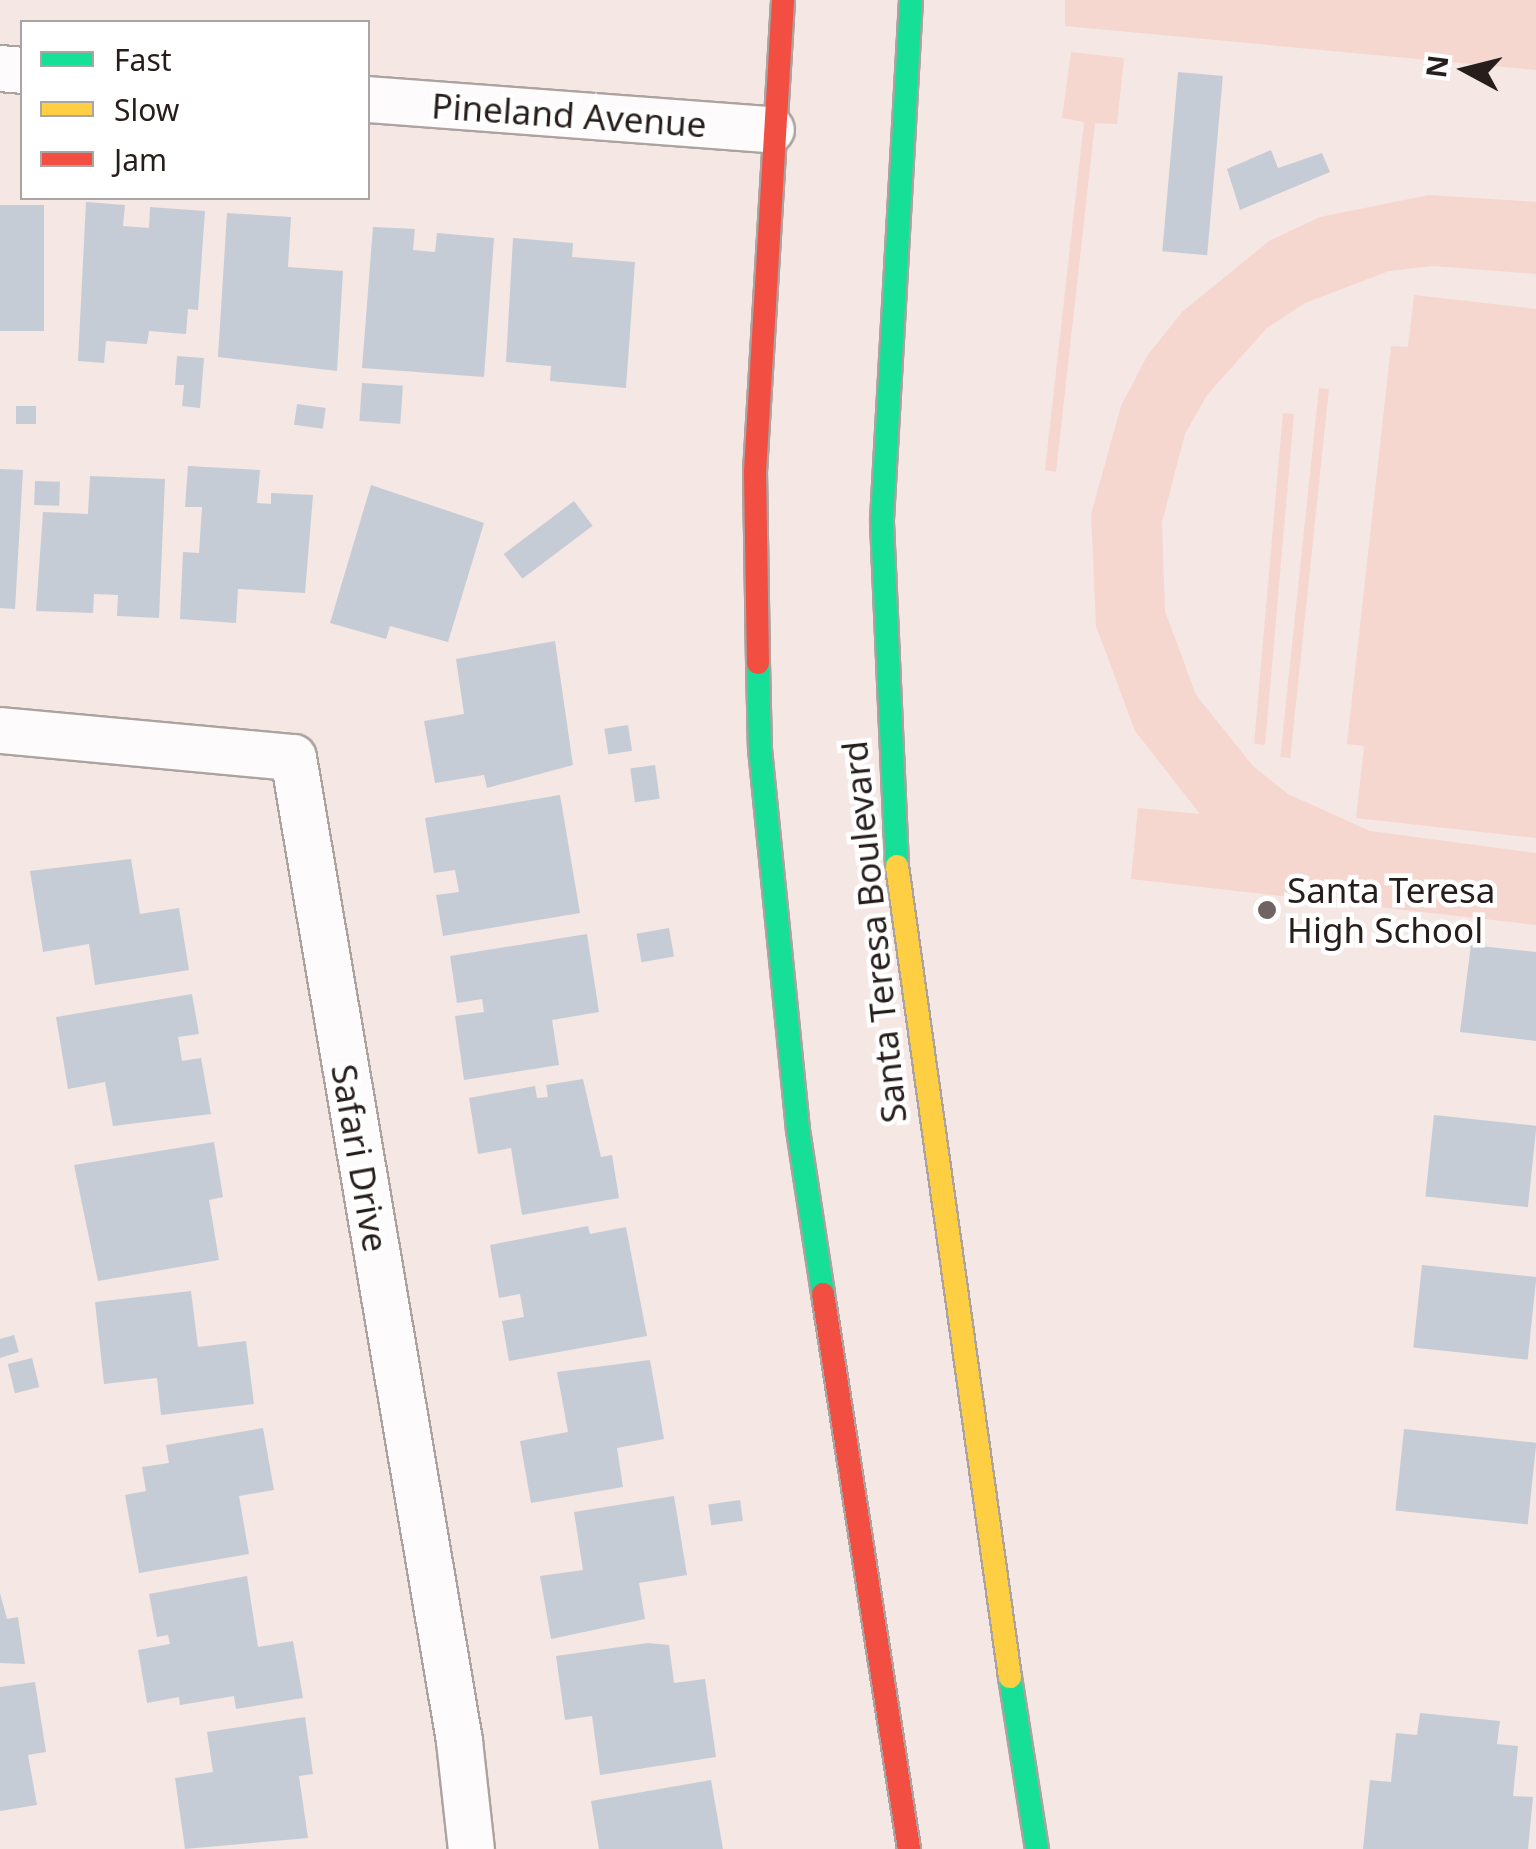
<!DOCTYPE html>
<style>
body{margin:0}
#map{position:relative;width:1536px;height:1849px;overflow:hidden;background:#f4e7e4;font-family:"Noto Sans",sans-serif}
div>[style]{position:absolute}
.green>*{inset:0;background:#f6d7cf;transform-origin:0 0}
.building>*{inset:0;background:#c6ccd6;transform-origin:0 0}
.roads{filter:drop-shadow(2px 0 #aca3a0) drop-shadow(-2px 0 #aca3a0) drop-shadow(0 2px #aca3a0) drop-shadow(0 -2px #aca3a0)}
.street>*{height:45px;margin:-22.5px;padding:0 22.5px;transform-origin:22.5px;border-radius:22.5px;background:#fdfbfb}
.fast>*{height:22px;margin:-11px;padding:0 11px;transform-origin:11px;border-radius:11px;background:#16e098}
.slow>*{height:22px;margin:-11px;padding:0 11px;transform-origin:11px;border-radius:11px;background:#ffcf43}
.jam>*{height:22px;margin:-11px;padding:0 11px;transform-origin:11px;border-radius:11px;background:#f24e42}
.dots>*{width:28px;height:28px;translate:-50% -50%;box-sizing:border-box;border:5px solid #fff;border-radius:50%}
span{translate:-50% -50%;white-space:nowrap;text-align:center;line-height:1.15;-webkit-text-stroke:9px #fff;paint-order:stroke}
.street-label{font-size:35px;color:#271e1c}
.poi-label{font-size:35px;color:#271e1c}
.left{translate:0 -50%;text-align:left}
.legend{position:absolute;left:20px;top:20px;width:350px;height:180px;box-sizing:border-box;background:#fff;border:2px solid #a9a5a4;margin:0;padding:12px 18px;list-style:none;font-size:30px;color:#271e1c}
.legend li{display:flex;align-items:center;gap:20px;height:50px}
.legend b{width:50px;border:2px solid #a9a5a4}
.north{position:absolute;left:1416px;top:20px;width:100px;height:100px;-webkit-text-stroke:8px #fff;paint-order:stroke;rotate:277deg;font-size:28px;font-weight:700;line-height:40px;text-align:center;color:#271e1c}
.north::after{content:'';display:block;margin:auto;width:35px;height:45px;background:#271e1c;clip-path:polygon(50% 0,100% 100%,50% 72%,0 100%)}
</style>
<div id="map">
<div class="green">
<div style="clip-path:polygon(1065px 0,1536px 0,1536px 70px,1065px 26px)"></div>
<div style="clip-path:polygon(1071px 52px,1124px 58px,1117px 124px,1095px 123px,1056px 472px,1045px 470px,1084px 122px,1062px 118px)"></div>
<div style="clip-path:polygon(1429px 195px,1536px 202px,1536px 274px,1433px 266px,1389px 271px,1305px 303px,1267px 328px,1207px 395px,1185px 434px,1162px 522px,1165px 611px,1196px 695px,1253px 766px,1288px 794px,1370px 831px,1536px 853px,1536px 925px,1131px 879px,1138px 808px,1200px 814px,1135px 731px,1096px 626px,1091px 514px,1121px 406px,1147px 356px,1182px 312px,1269px 241px,1320px 217px)"></div>
<div style="clip-path:polygon(1414px 295px,1536px 309px,1536px 838px,1356px 818px,1364px 746px,1347px 744px,1391px 346px,1408px 347px)"></div>
<div style="left:1319px;top:388px;width:10px;height:371px;rotate:6deg"></div>
<div style="left:1283px;top:413px;width:11px;height:332px;rotate:5deg"></div>
</div>
<div class="building">
<div style="left:1178px;top:72px;width:45px;height:180px;rotate:5deg"></div>
<div style="clip-path:polygon(1271px 150px,1278px 168px,1322px 153px,1330px 172px,1240px 210px,1227px 169px)"></div>
<div style="clip-path:polygon(86px 202px,125px 205px,123px 226px,149px 228px,150px 207px,205px 211px,198px 310px,188px 309px,186px 334px,149px 331px,147px 344px,106px 341px,104px 363px,78px 361px)"></div>
<div style="left:44px;top:205px;width:126px;height:44px;rotate:90deg"></div>
<div style="clip-path:polygon(227px 213px,291px 217px,288px 267px,343px 271px,337px 371px,218px 357px)"></div>
<div style="clip-path:polygon(373px 227px,415px 229px,413px 250px,435px 252px,437px 233px,494px 238px,484px 377px,362px 368px)"></div>
<div style="clip-path:polygon(513px 238px,573px 243px,572px 257px,635px 262px,626px 388px,550px 381px,551px 366px,506px 362px)"></div>
<div style="clip-path:polygon(177px 356px,204px 358px,200px 408px,182px 406px,184px 385px,175px 385px)"></div>
<div style="left:362px;top:383px;width:41px;height:38px;rotate:4deg"></div>
<div style="left:297px;top:404px;width:29px;height:21px;rotate:8deg"></div>
<div style="left:16px;top:406px;width:20px;height:18px"></div>
<div style="clip-path:polygon(188px 466px,260px 470px,257px 503px,271px 504px,271px 493px,313px 495px,305px 593px,238px 589px,236px 623px,180px 619px,183px 552px,199px 553px,202px 507px,185px 507px)"></div>
<div style="clip-path:polygon(0 469px,23px 470px,15px 609px,0 608px)"></div>
<div style="clip-path:polygon(90px 476px,165px 479px,159px 618px,117px 616px,118px 595px,94px 594px,93px 613px,36px 611px,43px 512px,88px 514px)"></div>
<div style="left:35px;top:481px;width:25px;height:24px;rotate:2deg"></div>
<div style="clip-path:polygon(371px 485px,484px 523px,448px 642px,390px 626px,386px 639px,330px 623px)"></div>
<div style="left:574px;top:501px;width:31px;height:88px;rotate:53deg"></div>
<div style="clip-path:polygon(555px 641px,573px 765px,487px 788px,484px 775px,435px 783px,424px 721px,464px 714px,456px 659px)"></div>
<div style="left:628px;top:725px;width:26px;height:24px;rotate:81deg"></div>
<div style="left:655px;top:765px;width:34px;height:25px;rotate:82deg"></div>
<div style="clip-path:polygon(560px 795px,580px 913px,443px 936px,436px 895px,459px 892px,455px 870px,434px 873px,425px 818px)"></div>
<div style="clip-path:polygon(131px 859px,140px 914px,179px 908px,189px 970px,95px 985px,89px 944px,43px 952px,30px 871px)"></div>
<div style="left:669px;top:928px;width:29px;height:33px;rotate:80deg"></div>
<div style="clip-path:polygon(587px 934px,599px 1012px,552px 1020px,559px 1065px,464px 1080px,455px 1016px,484px 1012px,482px 999px,457px 1003px,450px 956px)"></div>
<div style="clip-path:polygon(1471px 945px,1536px 952px,1536px 1041px,1460px 1032px)"></div>
<div style="clip-path:polygon(192px 994px,199px 1034px,178px 1037px,182px 1061px,201px 1058px,211px 1114px,113px 1126px,105px 1082px,68px 1089px,56px 1017px)"></div>
<div style="clip-path:polygon(583px 1079px,601px 1157px,612px 1155px,619px 1198px,522px 1215px,511px 1148px,478px 1154px,469px 1098px,535px 1086px,537px 1098px,548px 1097px,546px 1085px)"></div>
<div style="left:1434px;top:1115px;width:103px;height:82px;rotate:6deg"></div>
<div style="clip-path:polygon(214px 1142px,223px 1197px,209px 1200px,219px 1260px,98px 1281px,74px 1165px)"></div>
<div style="clip-path:polygon(588px 1226px,590px 1234px,626px 1227px,647px 1336px,509px 1361px,502px 1321px,524px 1317px,520px 1294px,499px 1298px,490px 1245px)"></div>
<div style="left:1422px;top:1265px;width:115px;height:83px;rotate:6deg"></div>
<div style="clip-path:polygon(191px 1291px,198px 1347px,246px 1341px,254px 1404px,161px 1415px,157px 1378px,104px 1384px,95px 1302px)"></div>
<div style="clip-path:polygon(14px 1335px,19px 1352px,0 1358px,0 1339px)"></div>
<div style="left:32px;top:1358px;width:30px;height:25px;rotate:76deg"></div>
<div style="clip-path:polygon(650px 1360px,664px 1439px,617px 1448px,623px 1487px,531px 1503px,520px 1441px,568px 1432px,557px 1372px)"></div>
<div style="clip-path:polygon(263px 1428px,274px 1490px,239px 1496px,249px 1554px,139px 1573px,125px 1495px,146px 1491px,142px 1467px,169px 1463px,166px 1445px)"></div>
<div style="left:1404px;top:1429px;width:133px;height:82px;rotate:6deg"></div>
<div style="clip-path:polygon(674px 1496px,687px 1575px,639px 1583px,645px 1619px,551px 1639px,540px 1576px,583px 1570px,574px 1512px)"></div>
<div style="left:740px;top:1500px;width:21px;height:32px;rotate:82deg"></div>
<div style="clip-path:polygon(247px 1576px,258px 1647px,293px 1641px,303px 1698px,236px 1709px,234px 1696px,180px 1705px,179px 1697px,147px 1703px,138px 1650px,170px 1644px,168px 1635px,157px 1637px,149px 1594px)"></div>
<div style="clip-path:polygon(0 1593px,7px 1619px,18px 1617px,25px 1664px,0 1663px)"></div>
<div style="clip-path:polygon(648px 1643px,669px 1645px,674px 1683px,705px 1679px,716px 1757px,600px 1775px,592px 1716px,565px 1720px,556px 1656px)"></div>
<div style="clip-path:polygon(35px 1682px,46px 1752px,28px 1755px,37px 1805px,0 1811px,0 1687px)"></div>
<div style="clip-path:polygon(1420px 1713px,1500px 1721px,1497px 1744px,1518px 1746px,1513px 1796px,1533px 1797px,1528px 1849px,1363px 1849px,1370px 1780px,1391px 1782px,1396px 1733px,1417px 1735px)"></div>
<div style="clip-path:polygon(305px 1717px,313px 1774px,299px 1776px,308px 1838px,185px 1849px,175px 1778px,213px 1772px,207px 1732px)"></div>
<div style="clip-path:polygon(711px 1780px,723px 1849px,599px 1849px,591px 1801px)"></div>
</div>
<div class="roads">
<div class="street">
<div style="left:0;top:68px;width:22px;rotate:5deg"></div>
<div style="left:368px;top:99px;width:404px;rotate:4.3deg"></div>
<div style="left:0;top:730px;width:294px;rotate:5.3deg"></div>
<div style="left:293px;top:757px;width:998px;rotate:80.42deg"></div>
<div style="left:459px;top:1741px;width:109px;rotate:83.7deg"></div>
</div>
<div class="fast">
<div style="left:758px;top:663px;width:86px;rotate:88.7deg"></div>
<div style="left:760px;top:749px;width:383px;rotate:84.3deg"></div>
<div style="left:798px;top:1130px;width:166px;rotate:81.3deg"></div>
<div style="left:897px;top:866px;width:346px;rotate:-92.5deg"></div>
<div style="left:882px;top:520px;width:521px;rotate:-86.81deg"></div>
<div style="left:1010px;top:1677px;width:174px;rotate:81.1deg"></div>
</div>
<div class="slow">
<div style="left:897px;top:866px;width:819px;rotate:82.07deg"></div>
</div>
<div class="jam">
<div style="left:758px;top:663px;width:191px;rotate:-90.9deg"></div>
<div style="left:755px;top:472px;width:473px;rotate:-86.6deg"></div>
<div style="left:823px;top:1294px;width:562px;rotate:81.19deg"></div>
</div>
</div>
<div class="dots">
<div style="left:1267px;top:910px;background:#6f6462"></div>
</div>
<div class="street-label">
<span style="left:569px;top:115px;rotate:4deg">Pineland Avenue</span>
<span style="left:874px;top:932px;rotate:-96deg">Santa Teresa Boulevard</span>
<span style="left:360px;top:1158px;rotate:80deg">Safari Drive</span>
</div>
<div class="poi-label">
<span class="left" style="left:1287px;top:910px">Santa Teresa<br>High School</span>
</div>
<ul class="legend">
<li><b style="height:12px;background:#16e098"></b>Fast</li>
<li><b style="height:12px;background:#ffcf43"></b>Slow</li>
<li><b style="height:12px;background:#f24e42"></b>Jam</li>
</ul>
<div class="north">N</div>
</div>
